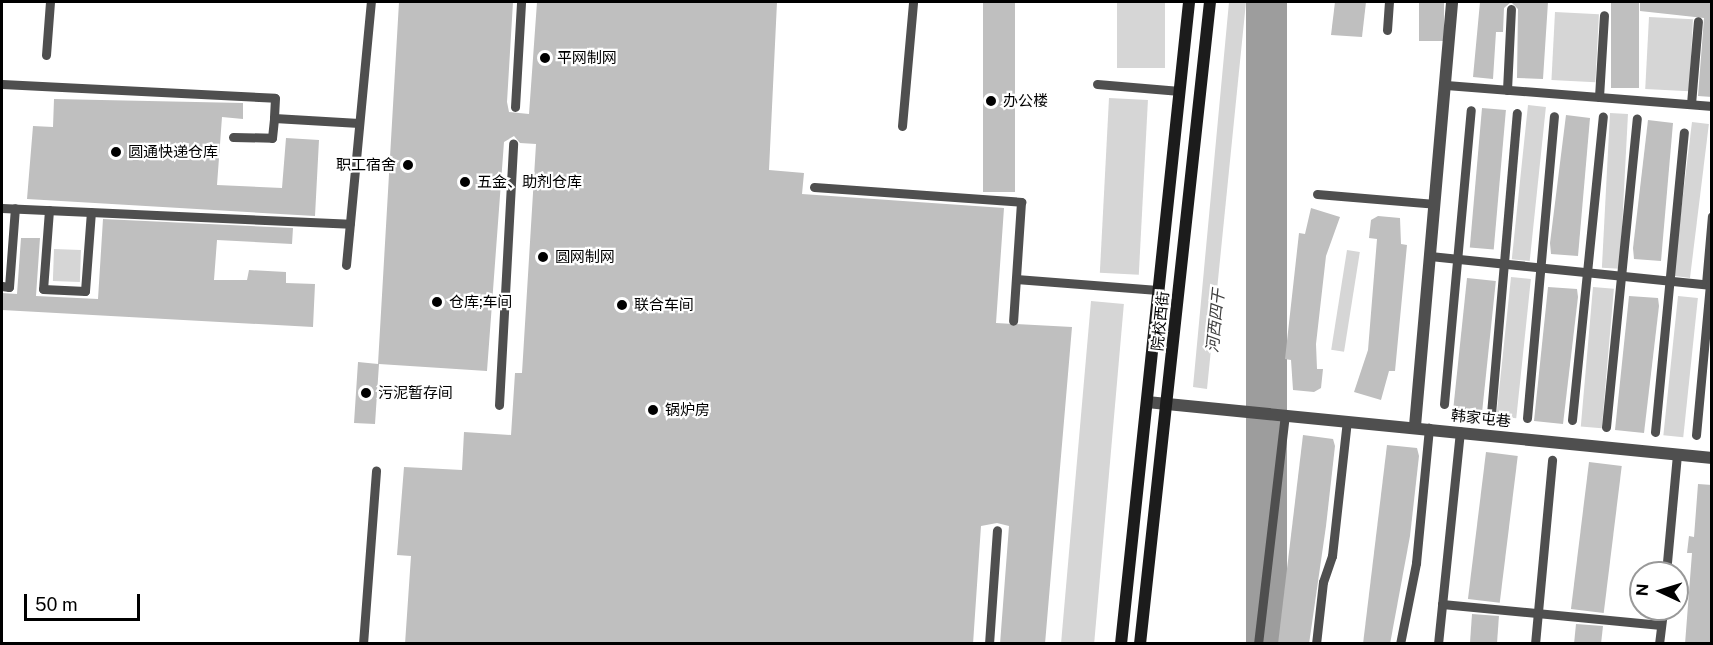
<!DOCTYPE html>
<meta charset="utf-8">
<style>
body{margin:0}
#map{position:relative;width:1713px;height:645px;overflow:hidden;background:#fff;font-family:"Public Sans","Noto Sans SC",sans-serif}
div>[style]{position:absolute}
.green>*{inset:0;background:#d6d6d6;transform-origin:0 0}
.water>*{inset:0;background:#9d9d9d;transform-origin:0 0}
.building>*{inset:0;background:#bfbfbf;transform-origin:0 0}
.lane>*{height:9px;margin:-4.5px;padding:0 4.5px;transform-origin:4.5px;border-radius:4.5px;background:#4f4f4f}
.street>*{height:12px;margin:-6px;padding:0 6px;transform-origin:6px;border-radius:6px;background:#4f4f4f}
.secondary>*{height:12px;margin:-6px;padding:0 6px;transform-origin:6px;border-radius:6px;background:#1c1c1c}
.dots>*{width:16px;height:16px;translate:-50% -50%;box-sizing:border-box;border:3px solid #fff;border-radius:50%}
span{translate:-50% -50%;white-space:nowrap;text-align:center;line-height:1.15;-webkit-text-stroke:4.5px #fff;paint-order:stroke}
.poi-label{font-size:15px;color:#000}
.left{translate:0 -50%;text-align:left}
.right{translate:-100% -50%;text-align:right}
.street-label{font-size:15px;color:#000}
.water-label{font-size:16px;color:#3e3e3e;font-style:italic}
.frame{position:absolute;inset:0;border:3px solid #000;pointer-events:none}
.north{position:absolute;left:1629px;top:561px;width:60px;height:60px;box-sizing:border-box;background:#fff;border:2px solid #999;border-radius:50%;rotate:274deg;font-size:16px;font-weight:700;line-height:24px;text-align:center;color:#000}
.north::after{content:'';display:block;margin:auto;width:21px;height:27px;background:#000;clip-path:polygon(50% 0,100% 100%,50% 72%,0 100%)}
.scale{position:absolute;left:24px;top:594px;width:116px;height:27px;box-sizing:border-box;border:3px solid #000;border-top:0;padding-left:8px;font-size:18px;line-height:21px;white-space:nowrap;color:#000;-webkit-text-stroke:4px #fff;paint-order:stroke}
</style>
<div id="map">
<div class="green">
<div style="left:1117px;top:2px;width:48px;height:66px"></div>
<div style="clip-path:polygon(1229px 2px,1246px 2px,1207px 389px,1193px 387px)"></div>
<div style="left:1555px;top:12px;width:44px;height:68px;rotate:3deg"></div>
<div style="left:1649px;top:17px;width:44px;height:72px;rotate:3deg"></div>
<div style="left:1109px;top:98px;width:39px;height:175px;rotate:3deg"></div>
<div style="left:1528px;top:105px;width:18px;height:155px;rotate:6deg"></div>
<div style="left:1610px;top:113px;width:18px;height:155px;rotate:3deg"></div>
<div style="left:1692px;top:122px;width:17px;height:155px;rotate:7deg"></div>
<div style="left:54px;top:249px;width:27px;height:32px;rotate:2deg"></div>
<div style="left:1347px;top:250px;width:13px;height:101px;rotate:9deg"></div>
<div style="left:1511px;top:277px;width:20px;height:140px;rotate:6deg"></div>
<div style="left:1593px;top:287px;width:21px;height:140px;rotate:5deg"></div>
<div style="left:1678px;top:296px;width:20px;height:140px;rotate:6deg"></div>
<div style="left:1091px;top:301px;width:33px;height:344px;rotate:5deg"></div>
</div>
<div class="water">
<div style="left:1246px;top:2px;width:41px;height:645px"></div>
</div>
<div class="building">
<div style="clip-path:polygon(399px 2px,513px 2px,507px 102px,509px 112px,529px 114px,537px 2px,777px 2px,769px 170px,804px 173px,802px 194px,1004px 208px,996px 323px,1072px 327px,1045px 644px,1000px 644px,1009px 526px,997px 523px,981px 526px,973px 644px,405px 644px,411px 556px,397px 555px,404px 467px,462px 470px,464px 432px,511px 435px,515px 373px,522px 373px,536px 144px,520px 143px,514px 136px,504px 142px,487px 371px,379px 364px,375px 424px,354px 423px,358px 362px,378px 364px)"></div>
<div style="left:983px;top:2px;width:32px;height:190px"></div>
<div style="clip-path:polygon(1335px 2px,1366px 2px,1362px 37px,1331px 35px)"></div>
<div style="left:1419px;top:2px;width:25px;height:39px"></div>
<div style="clip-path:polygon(1480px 2px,1548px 2px,1543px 79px,1517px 78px,1518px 9px,1511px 2px,1504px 8px,1503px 32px,1496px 32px,1493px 79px,1473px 77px)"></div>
<div style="left:1611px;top:2px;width:28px;height:86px"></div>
<div style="clip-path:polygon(1640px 2px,1712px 2px,1712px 97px,1698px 96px,1704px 18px,1640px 11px)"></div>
<div style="clip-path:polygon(54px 99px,243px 103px,243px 119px,222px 117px,217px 185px,282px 188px,286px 138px,319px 140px,315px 216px,27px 199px,33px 126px,53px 127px)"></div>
<div style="left:1482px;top:108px;width:24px;height:140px;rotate:5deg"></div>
<div style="clip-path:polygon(1566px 115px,1590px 118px,1578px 256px,1551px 254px,1550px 243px)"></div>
<div style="clip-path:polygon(1648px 120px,1673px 123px,1661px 261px,1634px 259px,1633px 248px)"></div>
<div style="clip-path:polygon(1311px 208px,1340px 217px,1326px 256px,1316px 344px,1317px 369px,1323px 369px,1321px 388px,1314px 392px,1293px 390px,1291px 360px,1285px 359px,1299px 233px,1305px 234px)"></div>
<div style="clip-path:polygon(1378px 216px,1400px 218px,1401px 244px,1407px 245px,1395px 371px,1389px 371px,1381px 400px,1354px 392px,1368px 350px,1377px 239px,1369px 238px,1371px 220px)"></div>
<div style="clip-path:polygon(103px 219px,293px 228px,292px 244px,217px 240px,214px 280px,247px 280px,249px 270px,286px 272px,286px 283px,315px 284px,313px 327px,2px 310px,2px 293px,17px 294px,21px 238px,40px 238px,36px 296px,98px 299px)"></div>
<div style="left:1467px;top:278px;width:29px;height:136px;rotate:6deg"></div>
<div style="clip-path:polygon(1548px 287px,1577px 289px,1578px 297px,1563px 424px,1534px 421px)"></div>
<div style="clip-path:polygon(1629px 296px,1658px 298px,1659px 306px,1644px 433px,1615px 430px)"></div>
<div style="clip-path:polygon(1303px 435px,1333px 439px,1335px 446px,1326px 526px,1309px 644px,1278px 644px)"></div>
<div style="clip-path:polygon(1387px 445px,1417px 448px,1419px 456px,1410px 536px,1390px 644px,1363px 644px)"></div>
<div style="left:1486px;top:452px;width:32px;height:148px;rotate:7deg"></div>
<div style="left:1589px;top:462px;width:33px;height:148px;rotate:7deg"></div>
<div style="clip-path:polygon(1698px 484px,1712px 485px,1712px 644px,1685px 644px,1692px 553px,1687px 553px,1689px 536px,1694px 537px)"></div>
<div style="left:1472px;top:614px;width:27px;height:30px;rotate:4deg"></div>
<div style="clip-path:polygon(1576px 624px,1603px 626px,1601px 644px,1574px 644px)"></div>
</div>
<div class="lane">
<div style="left:1387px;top:30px;width:28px;rotate:-86deg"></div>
<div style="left:46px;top:55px;width:53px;rotate:-85.7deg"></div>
<div style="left:2px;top:84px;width:273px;rotate:2.9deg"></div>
<div style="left:275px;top:98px;width:20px;rotate:93deg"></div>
<div style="left:1097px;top:84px;width:83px;rotate:4.8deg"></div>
<div style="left:1446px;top:85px;width:267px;rotate:4.5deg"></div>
<div style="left:1507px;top:90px;width:81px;rotate:-87.2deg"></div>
<div style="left:1599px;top:97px;width:82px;rotate:-86.5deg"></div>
<div style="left:1691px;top:104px;width:83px;rotate:-85.2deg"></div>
<div style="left:515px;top:107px;width:105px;rotate:-86.7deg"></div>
<div style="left:902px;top:126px;width:124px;rotate:-84.9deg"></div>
<div style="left:233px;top:137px;width:39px;rotate:1deg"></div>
<div style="left:272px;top:138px;width:20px;rotate:-84deg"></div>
<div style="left:274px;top:118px;width:85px;rotate:3.4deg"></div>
<div style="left:814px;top:187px;width:208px;rotate:4.1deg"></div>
<div style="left:1021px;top:202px;width:119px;rotate:93.8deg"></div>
<div style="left:1317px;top:194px;width:118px;rotate:4.8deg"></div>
<div style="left:2px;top:208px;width:348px;rotate:2.6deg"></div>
<div style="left:49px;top:210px;width:79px;rotate:94.3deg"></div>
<div style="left:43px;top:289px;width:42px;rotate:2.7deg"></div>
<div style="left:85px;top:291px;width:79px;rotate:-85.7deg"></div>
<div style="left:1430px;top:256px;width:283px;rotate:5.9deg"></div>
<div style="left:346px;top:265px;width:264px;rotate:-84.6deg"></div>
<div style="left:1016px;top:279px;width:142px;rotate:4.4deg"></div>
<div style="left:1706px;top:284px;width:68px;rotate:-85deg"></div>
<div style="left:2px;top:286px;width:7px;rotate:8deg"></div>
<div style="left:9px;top:287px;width:79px;rotate:-85.7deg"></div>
<div style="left:1444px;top:404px;width:295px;rotate:-84.8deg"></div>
<div style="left:499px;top:405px;width:262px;rotate:-86.9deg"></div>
<div style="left:1491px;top:414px;width:302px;rotate:-85.1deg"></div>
<div style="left:1527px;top:418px;width:303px;rotate:-84.9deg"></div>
<div style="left:1572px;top:420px;width:305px;rotate:-84.2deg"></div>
<div style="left:1606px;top:427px;width:310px;rotate:-84.3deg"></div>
<div style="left:1655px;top:432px;width:301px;rotate:-84.5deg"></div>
<div style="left:1696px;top:435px;width:152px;rotate:-84.7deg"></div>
<div style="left:1666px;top:573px;width:120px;rotate:-84.7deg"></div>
<div style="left:1442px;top:604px;width:220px;rotate:5.5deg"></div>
<div style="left:363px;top:644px;width:174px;rotate:-85.7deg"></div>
<div style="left:989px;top:644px;width:114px;rotate:-86deg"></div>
<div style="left:1258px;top:644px;width:231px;rotate:-83.3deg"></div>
<div style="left:1316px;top:644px;width:62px;rotate:-83.6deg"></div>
<div style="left:1323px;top:582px;width:28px;rotate:-71deg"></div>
<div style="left:1332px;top:556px;width:136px;rotate:-83.7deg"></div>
<div style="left:1400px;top:644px;width:83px;rotate:-78.8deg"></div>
<div style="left:1416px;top:563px;width:136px;rotate:-84.5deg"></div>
<div style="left:1438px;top:644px;width:214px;rotate:-84.1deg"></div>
<div style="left:1535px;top:644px;width:185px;rotate:-84.7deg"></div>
<div style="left:1659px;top:644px;width:35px;rotate:-83deg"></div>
</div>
<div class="street">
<div style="left:1147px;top:402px;width:568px;rotate:5.66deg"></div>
<div style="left:1415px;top:426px;width:426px;rotate:-85deg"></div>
</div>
<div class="secondary">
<div style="left:1121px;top:644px;width:646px;rotate:-83.95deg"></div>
<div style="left:1140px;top:644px;width:646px;rotate:-83.78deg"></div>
</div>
<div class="dots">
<div style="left:545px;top:58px;background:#000"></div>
<div style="left:991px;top:101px;background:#000"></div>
<div style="left:116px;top:152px;background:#000"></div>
<div style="left:408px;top:165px;background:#000"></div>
<div style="left:465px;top:182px;background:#000"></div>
<div style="left:543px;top:257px;background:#000"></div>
<div style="left:437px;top:302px;background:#000"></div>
<div style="left:622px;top:305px;background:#000"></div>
<div style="left:366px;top:393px;background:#000"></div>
<div style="left:653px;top:410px;background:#000"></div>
</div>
<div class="poi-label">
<span class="left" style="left:557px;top:58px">平网制网</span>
<span class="left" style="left:1003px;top:101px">办公楼</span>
<span class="left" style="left:128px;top:152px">圆通快递仓库</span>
<span class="right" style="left:396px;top:165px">职工宿舍</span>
<span class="left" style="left:477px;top:182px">五金、助剂仓库</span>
<span class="left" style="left:555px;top:257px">圆网制网</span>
<span class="left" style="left:449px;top:302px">仓库;车间</span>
<span class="left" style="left:634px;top:305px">联合车间</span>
<span class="left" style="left:378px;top:393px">污泥暂存间</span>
<span class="left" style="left:665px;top:410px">锅炉房</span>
</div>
<div class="street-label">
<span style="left:1160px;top:321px;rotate:-84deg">院校西街</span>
<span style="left:1481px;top:418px;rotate:6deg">韩家屯巷</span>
</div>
<div class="water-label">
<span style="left:1216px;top:321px;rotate:-84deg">河西四干</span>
</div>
<div class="frame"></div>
<div class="north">N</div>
<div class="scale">50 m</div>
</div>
